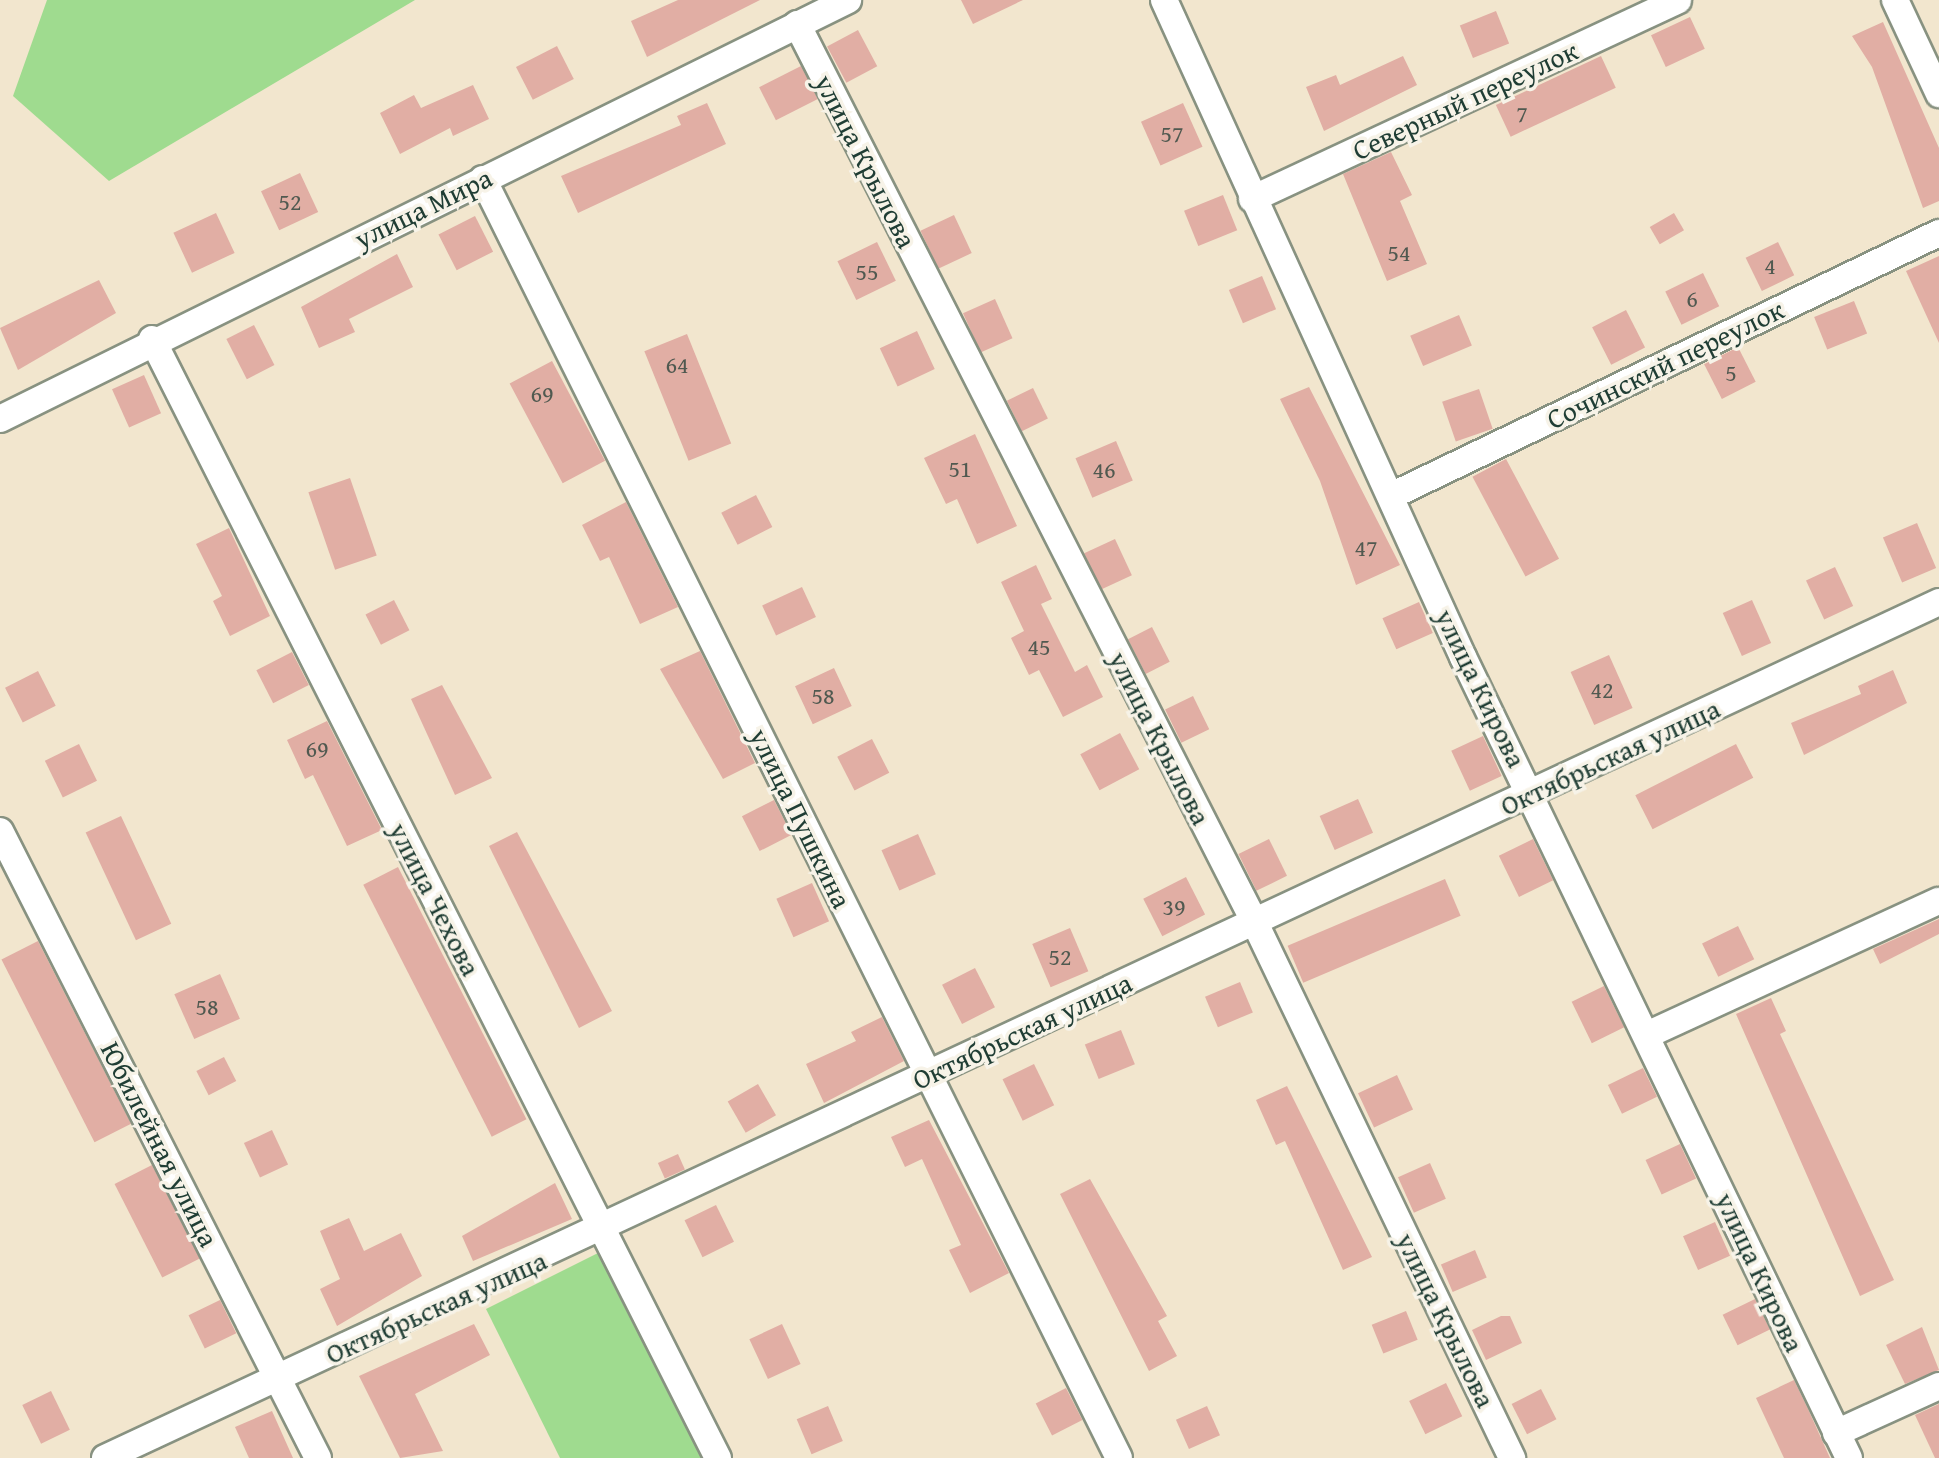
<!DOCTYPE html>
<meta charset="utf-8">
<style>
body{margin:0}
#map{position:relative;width:1939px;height:1458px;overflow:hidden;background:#f2e6ce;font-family:"Gentium Book Plus",serif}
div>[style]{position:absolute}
.green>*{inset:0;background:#9fdb8f}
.building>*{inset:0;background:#e1aea4;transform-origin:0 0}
.roads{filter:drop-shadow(2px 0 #889281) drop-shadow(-2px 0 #889281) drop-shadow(0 2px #889281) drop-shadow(0 -2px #889281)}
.minor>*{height:26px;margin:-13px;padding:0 13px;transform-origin:13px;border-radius:13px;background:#fff}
span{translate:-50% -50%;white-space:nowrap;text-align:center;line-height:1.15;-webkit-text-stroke:7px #f7f3e8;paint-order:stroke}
.number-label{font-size:24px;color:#505950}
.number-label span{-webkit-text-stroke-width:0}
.street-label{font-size:28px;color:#1f3d34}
</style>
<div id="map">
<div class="green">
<div style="clip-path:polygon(47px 0,415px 0,109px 181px,13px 96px)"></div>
<div style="clip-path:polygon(610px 1247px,715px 1458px,560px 1458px,486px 1309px)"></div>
</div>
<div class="building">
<div style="clip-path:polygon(678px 0,760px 0,647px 57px,631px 21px)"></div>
<div style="clip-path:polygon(961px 0,1023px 0,973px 24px)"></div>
<div style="left:1496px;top:11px;width:35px;height:39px;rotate:68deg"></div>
<div style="left:1690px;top:17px;width:35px;height:43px;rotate:65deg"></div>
<div style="clip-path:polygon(1883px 22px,1939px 148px,1939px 201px,1923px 208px,1872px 67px,1852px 36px)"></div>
<div style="left:858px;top:30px;width:41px;height:35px;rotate:62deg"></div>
<div style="left:557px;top:46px;width:37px;height:46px;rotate:63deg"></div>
<div style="clip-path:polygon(1403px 56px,1417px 85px,1324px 131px,1306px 87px,1336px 75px,1340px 85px)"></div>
<div style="left:1601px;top:56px;width:35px;height:116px;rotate:65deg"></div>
<div style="left:801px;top:66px;width:37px;height:47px;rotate:63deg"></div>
<div style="clip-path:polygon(473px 85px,489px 119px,453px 136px,450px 128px,400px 154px,380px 113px,414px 95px,421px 108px)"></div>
<div style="clip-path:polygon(707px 103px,726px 144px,578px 213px,561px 176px,681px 125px,677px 116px)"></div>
<div style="left:1183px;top:103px;width:48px;height:46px;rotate:66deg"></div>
<div style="clip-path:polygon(1391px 152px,1412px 195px,1400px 201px,1427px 264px,1387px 281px,1343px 174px)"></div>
<div style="left:300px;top:173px;width:43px;height:43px;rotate:65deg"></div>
<div style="left:1223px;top:195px;width:38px;height:42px;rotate:68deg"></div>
<div style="left:216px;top:213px;width:44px;height:47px;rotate:65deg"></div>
<div style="left:1674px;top:213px;width:20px;height:28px;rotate:60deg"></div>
<div style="left:954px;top:215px;width:42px;height:37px;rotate:65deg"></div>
<div style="left:475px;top:216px;width:40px;height:41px;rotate:63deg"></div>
<div style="left:877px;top:242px;width:43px;height:44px;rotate:64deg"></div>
<div style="left:1778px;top:242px;width:37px;height:36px;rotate:64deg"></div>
<div style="clip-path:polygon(397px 254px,413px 287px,349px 319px,355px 332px,319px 348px,301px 307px)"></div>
<div style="clip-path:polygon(1939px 256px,1939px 343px,1906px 271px)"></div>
<div style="left:1703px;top:273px;width:37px;height:42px;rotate:64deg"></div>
<div style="left:1262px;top:276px;width:36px;height:36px;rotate:67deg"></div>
<div style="clip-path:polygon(99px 280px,116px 313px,18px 370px,0 328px)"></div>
<div style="left:995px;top:299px;width:43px;height:35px;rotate:66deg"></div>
<div style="left:1854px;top:301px;width:35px;height:43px;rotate:68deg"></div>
<div style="left:1626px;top:310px;width:42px;height:38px;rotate:63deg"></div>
<div style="left:1459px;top:315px;width:33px;height:53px;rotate:67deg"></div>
<div style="left:254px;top:325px;width:45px;height:31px;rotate:63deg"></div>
<div style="left:917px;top:331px;width:42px;height:41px;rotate:65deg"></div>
<div style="left:687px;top:334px;width:118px;height:46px;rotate:68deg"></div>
<div style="left:1738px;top:347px;width:39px;height:38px;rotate:63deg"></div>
<div style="left:552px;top:361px;width:113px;height:48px;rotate:62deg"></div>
<div style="left:144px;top:375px;width:42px;height:35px;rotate:66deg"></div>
<div style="clip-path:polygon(1309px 387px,1400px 565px,1356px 585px,1320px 481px,1280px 399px)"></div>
<div style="left:1033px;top:388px;width:34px;height:29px;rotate:64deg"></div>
<div style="left:1479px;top:389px;width:42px;height:39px;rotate:71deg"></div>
<div style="clip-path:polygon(975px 434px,1017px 526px,977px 544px,957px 499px,946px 504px,924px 458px)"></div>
<div style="left:1116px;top:441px;width:43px;height:44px;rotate:67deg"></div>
<div style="left:1506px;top:459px;width:113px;height:38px;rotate:62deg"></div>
<div style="left:350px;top:478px;width:82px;height:44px;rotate:71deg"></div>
<div style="left:756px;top:495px;width:36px;height:39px;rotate:63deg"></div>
<div style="clip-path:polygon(626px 502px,678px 607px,640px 624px,609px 557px,600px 561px,582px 525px)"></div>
<div style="left:1917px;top:523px;width:49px;height:37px;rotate:67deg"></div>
<div style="clip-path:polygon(229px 528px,270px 616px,230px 636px,213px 601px,222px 596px,196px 544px)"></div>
<div style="left:1115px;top:539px;width:40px;height:34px;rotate:65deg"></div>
<div style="clip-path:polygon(1036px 565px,1052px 599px,1041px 604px,1075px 672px,1087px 665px,1103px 697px,1063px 717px,1039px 670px,1029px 675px,1011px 638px,1024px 631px,1001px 582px)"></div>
<div style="left:1835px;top:567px;width:43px;height:32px;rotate:65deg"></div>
<div style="left:802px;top:587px;width:33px;height:44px;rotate:65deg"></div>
<div style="left:394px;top:600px;width:34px;height:32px;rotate:63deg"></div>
<div style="left:1752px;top:600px;width:47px;height:32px;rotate:66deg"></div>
<div style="left:1419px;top:602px;width:34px;height:40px;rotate:66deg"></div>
<div style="left:1152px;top:627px;width:39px;height:27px;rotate:63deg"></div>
<div style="clip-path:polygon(700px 651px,755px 763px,723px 779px,660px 669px)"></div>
<div style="left:292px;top:652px;width:37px;height:40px;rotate:63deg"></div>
<div style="left:1609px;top:655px;width:58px;height:42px;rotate:66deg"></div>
<div style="left:834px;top:668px;width:42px;height:43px;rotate:65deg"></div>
<div style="clip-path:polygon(1893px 670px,1907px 703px,1804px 755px,1791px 723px,1861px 694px,1858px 686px)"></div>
<div style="left:38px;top:671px;width:39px;height:37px;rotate:63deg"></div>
<div style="clip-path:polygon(442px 685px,492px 778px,455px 795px,411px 699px)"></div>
<div style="left:1193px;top:696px;width:37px;height:31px;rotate:64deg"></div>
<div style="clip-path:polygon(327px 721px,382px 830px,347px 846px,313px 775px,305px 779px,287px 740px)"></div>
<div style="left:1120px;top:733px;width:41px;height:45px;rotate:62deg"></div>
<div style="left:1483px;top:736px;width:44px;height:35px;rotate:65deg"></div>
<div style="left:872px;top:739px;width:38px;height:39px;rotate:63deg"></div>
<div style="left:79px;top:744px;width:41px;height:38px;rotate:64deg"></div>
<div style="left:1736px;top:744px;width:38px;height:113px;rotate:63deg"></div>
<div style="left:1358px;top:799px;width:37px;height:42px;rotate:66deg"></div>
<div style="left:774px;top:800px;width:39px;height:36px;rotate:63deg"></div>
<div style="left:121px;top:816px;width:119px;height:39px;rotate:65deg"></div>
<div style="clip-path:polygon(517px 832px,612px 1011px,579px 1028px,489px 846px)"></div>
<div style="left:918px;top:834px;width:44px;height:40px;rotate:66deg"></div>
<div style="left:1269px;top:839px;width:41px;height:34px;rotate:64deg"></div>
<div style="left:1533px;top:839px;width:46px;height:38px;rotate:64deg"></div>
<div style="left:398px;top:867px;width:283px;height:39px;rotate:63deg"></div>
<div style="left:1186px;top:877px;width:42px;height:48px;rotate:63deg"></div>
<div style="left:1445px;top:879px;width:40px;height:171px;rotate:67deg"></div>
<div style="left:812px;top:883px;width:42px;height:39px;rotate:66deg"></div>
<div style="clip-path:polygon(1939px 919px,1939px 934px,1880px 964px,1873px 949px)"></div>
<div style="left:1738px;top:926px;width:37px;height:40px;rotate:64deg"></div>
<div style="left:1070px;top:928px;width:47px;height:41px;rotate:67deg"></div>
<div style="left:38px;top:941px;width:205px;height:41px;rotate:63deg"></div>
<div style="left:975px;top:968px;width:44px;height:37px;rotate:63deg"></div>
<div style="left:220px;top:974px;width:49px;height:50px;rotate:66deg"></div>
<div style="left:1240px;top:982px;width:33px;height:38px;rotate:67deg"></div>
<div style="left:1604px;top:986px;width:46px;height:36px;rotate:64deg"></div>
<div style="clip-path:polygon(1771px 998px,1786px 1031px,1780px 1034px,1894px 1280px,1860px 1296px,1736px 1014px)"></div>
<div style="clip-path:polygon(882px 1017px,904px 1061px,824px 1103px,806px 1064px,856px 1041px,851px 1032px)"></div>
<div style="left:1121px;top:1030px;width:37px;height:39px;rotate:68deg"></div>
<div style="left:224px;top:1057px;width:27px;height:31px;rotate:63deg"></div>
<div style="left:1034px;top:1064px;width:46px;height:35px;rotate:64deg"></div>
<div style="left:1643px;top:1068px;width:32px;height:39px;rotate:64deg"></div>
<div style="left:1397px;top:1075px;width:38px;height:43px;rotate:65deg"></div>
<div style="left:758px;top:1084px;width:36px;height:35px;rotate:60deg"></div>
<div style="clip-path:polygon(1287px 1086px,1372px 1257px,1343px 1270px,1285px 1141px,1276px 1145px,1256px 1100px)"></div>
<div style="clip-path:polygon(929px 1120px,1009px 1273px,970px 1293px,949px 1250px,961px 1245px,922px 1159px,905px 1167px,891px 1137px)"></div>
<div style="left:272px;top:1130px;width:38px;height:31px;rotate:65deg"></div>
<div style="left:1680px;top:1144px;width:38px;height:38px;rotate:65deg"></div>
<div style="left:678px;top:1154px;width:17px;height:22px;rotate:66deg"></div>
<div style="left:1430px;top:1163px;width:39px;height:35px;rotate:66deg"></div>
<div style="left:152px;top:1165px;width:105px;height:42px;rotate:63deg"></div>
<div style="clip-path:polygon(1090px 1179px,1167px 1316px,1158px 1321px,1177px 1356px,1149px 1371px,1060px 1194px)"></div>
<div style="clip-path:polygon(555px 1183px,572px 1219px,473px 1261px,462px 1236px)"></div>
<div style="left:716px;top:1205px;width:41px;height:35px;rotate:64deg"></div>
<div style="clip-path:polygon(349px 1218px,364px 1251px,401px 1233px,422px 1276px,337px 1326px,320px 1289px,340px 1279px,320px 1231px)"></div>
<div style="left:1715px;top:1222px;width:37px;height:35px;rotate:66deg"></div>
<div style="left:1475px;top:1250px;width:30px;height:37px;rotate:67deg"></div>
<div style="left:1755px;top:1299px;width:34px;height:36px;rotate:64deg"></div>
<div style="left:220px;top:1300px;width:37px;height:35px;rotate:64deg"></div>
<div style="left:1406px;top:1311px;width:31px;height:37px;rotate:68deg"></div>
<div style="clip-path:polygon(1501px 1316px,1510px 1316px,1522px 1343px,1486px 1360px,1472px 1330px)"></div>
<div style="clip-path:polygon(474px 1324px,490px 1355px,415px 1394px,443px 1451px,400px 1458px,359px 1376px)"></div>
<div style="left:782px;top:1324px;width:44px;height:36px;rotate:65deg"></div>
<div style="clip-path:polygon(1922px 1327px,1939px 1370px,1905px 1384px,1886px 1345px)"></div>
<div style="clip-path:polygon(1794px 1380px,1808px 1409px,1830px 1458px,1784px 1458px,1756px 1398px)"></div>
<div style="left:1446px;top:1383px;width:37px;height:41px;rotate:64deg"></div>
<div style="left:1066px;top:1388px;width:36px;height:34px;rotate:63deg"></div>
<div style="left:1541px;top:1389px;width:34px;height:33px;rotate:63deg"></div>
<div style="left:51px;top:1391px;width:43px;height:32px;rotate:64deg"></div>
<div style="clip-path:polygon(1939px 1404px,1939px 1458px,1935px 1458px,1915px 1415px)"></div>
<div style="left:828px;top:1406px;width:38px;height:34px;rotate:67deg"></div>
<div style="left:1207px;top:1406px;width:32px;height:34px;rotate:66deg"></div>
<div style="clip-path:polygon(272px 1411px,293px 1458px,249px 1458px,235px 1427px)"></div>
</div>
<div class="roads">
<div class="minor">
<div style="left:1164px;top:0;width:722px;rotate:65.53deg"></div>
<div style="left:1463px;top:657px;width:889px;rotate:64.27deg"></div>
<div style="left:1895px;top:0;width:104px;rotate:64.9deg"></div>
<div style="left:797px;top:24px;width:1009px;rotate:63deg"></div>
<div style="left:1255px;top:923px;width:594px;rotate:64.34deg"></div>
<div style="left:483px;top:179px;width:1428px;rotate:63.56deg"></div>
<div style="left:1252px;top:199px;width:470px;rotate:-25deg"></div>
<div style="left:152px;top:339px;width:1254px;rotate:63.17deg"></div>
<div style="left:0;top:419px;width:946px;rotate:-26.29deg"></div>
<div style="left:1391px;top:496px;width:608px;rotate:-25.64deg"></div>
<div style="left:0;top:831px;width:703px;rotate:63.11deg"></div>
<div style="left:1647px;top:1035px;width:321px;rotate:-24.7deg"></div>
<div style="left:1836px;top:1433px;width:113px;rotate:-24.5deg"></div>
<div style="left:105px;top:1458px;width:2024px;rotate:-25.02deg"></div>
</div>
</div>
<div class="number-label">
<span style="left:1522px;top:114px">7</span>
<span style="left:1172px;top:134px">57</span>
<span style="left:290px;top:202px">52</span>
<span style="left:1399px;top:253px">54</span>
<span style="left:1770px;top:266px">4</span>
<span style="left:867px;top:272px">55</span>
<span style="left:1692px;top:299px">6</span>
<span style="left:677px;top:365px">64</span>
<span style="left:1731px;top:373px">5</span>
<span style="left:542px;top:394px">69</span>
<span style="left:960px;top:469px">51</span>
<span style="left:1104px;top:470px">46</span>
<span style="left:1366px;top:548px">47</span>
<span style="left:1039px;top:647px">45</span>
<span style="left:1602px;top:690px">42</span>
<span style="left:823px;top:696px">58</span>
<span style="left:317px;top:749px">69</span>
<span style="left:1174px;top:907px">39</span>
<span style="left:1060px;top:957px">52</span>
<span style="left:207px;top:1007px">58</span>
</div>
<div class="street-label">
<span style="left:1465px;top:100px;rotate:-25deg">Северный переулок</span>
<span style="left:866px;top:161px;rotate:63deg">улица Крылова</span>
<span style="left:423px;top:208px;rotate:-26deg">улица Мира</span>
<span style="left:1665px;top:364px;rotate:-26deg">Сочинский переулок</span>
<span style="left:1481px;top:688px;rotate:64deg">улица Кирова</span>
<span style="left:1160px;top:738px;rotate:63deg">улица Крылова</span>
<span style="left:1610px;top:757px;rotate:-25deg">Октябрьская улица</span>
<span style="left:801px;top:818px;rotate:64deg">улица Пушкина</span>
<span style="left:435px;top:899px;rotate:63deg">улица Чехова</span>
<span style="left:1022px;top:1031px;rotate:-25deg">Октябрьская улица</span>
<span style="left:160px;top:1144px;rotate:63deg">Юбилейная улица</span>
<span style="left:1760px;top:1272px;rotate:65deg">улица Кирова</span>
<span style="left:436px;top:1307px;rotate:-24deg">Октябрьская улица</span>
<span style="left:1446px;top:1320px;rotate:64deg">улица Крылова</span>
</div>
</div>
